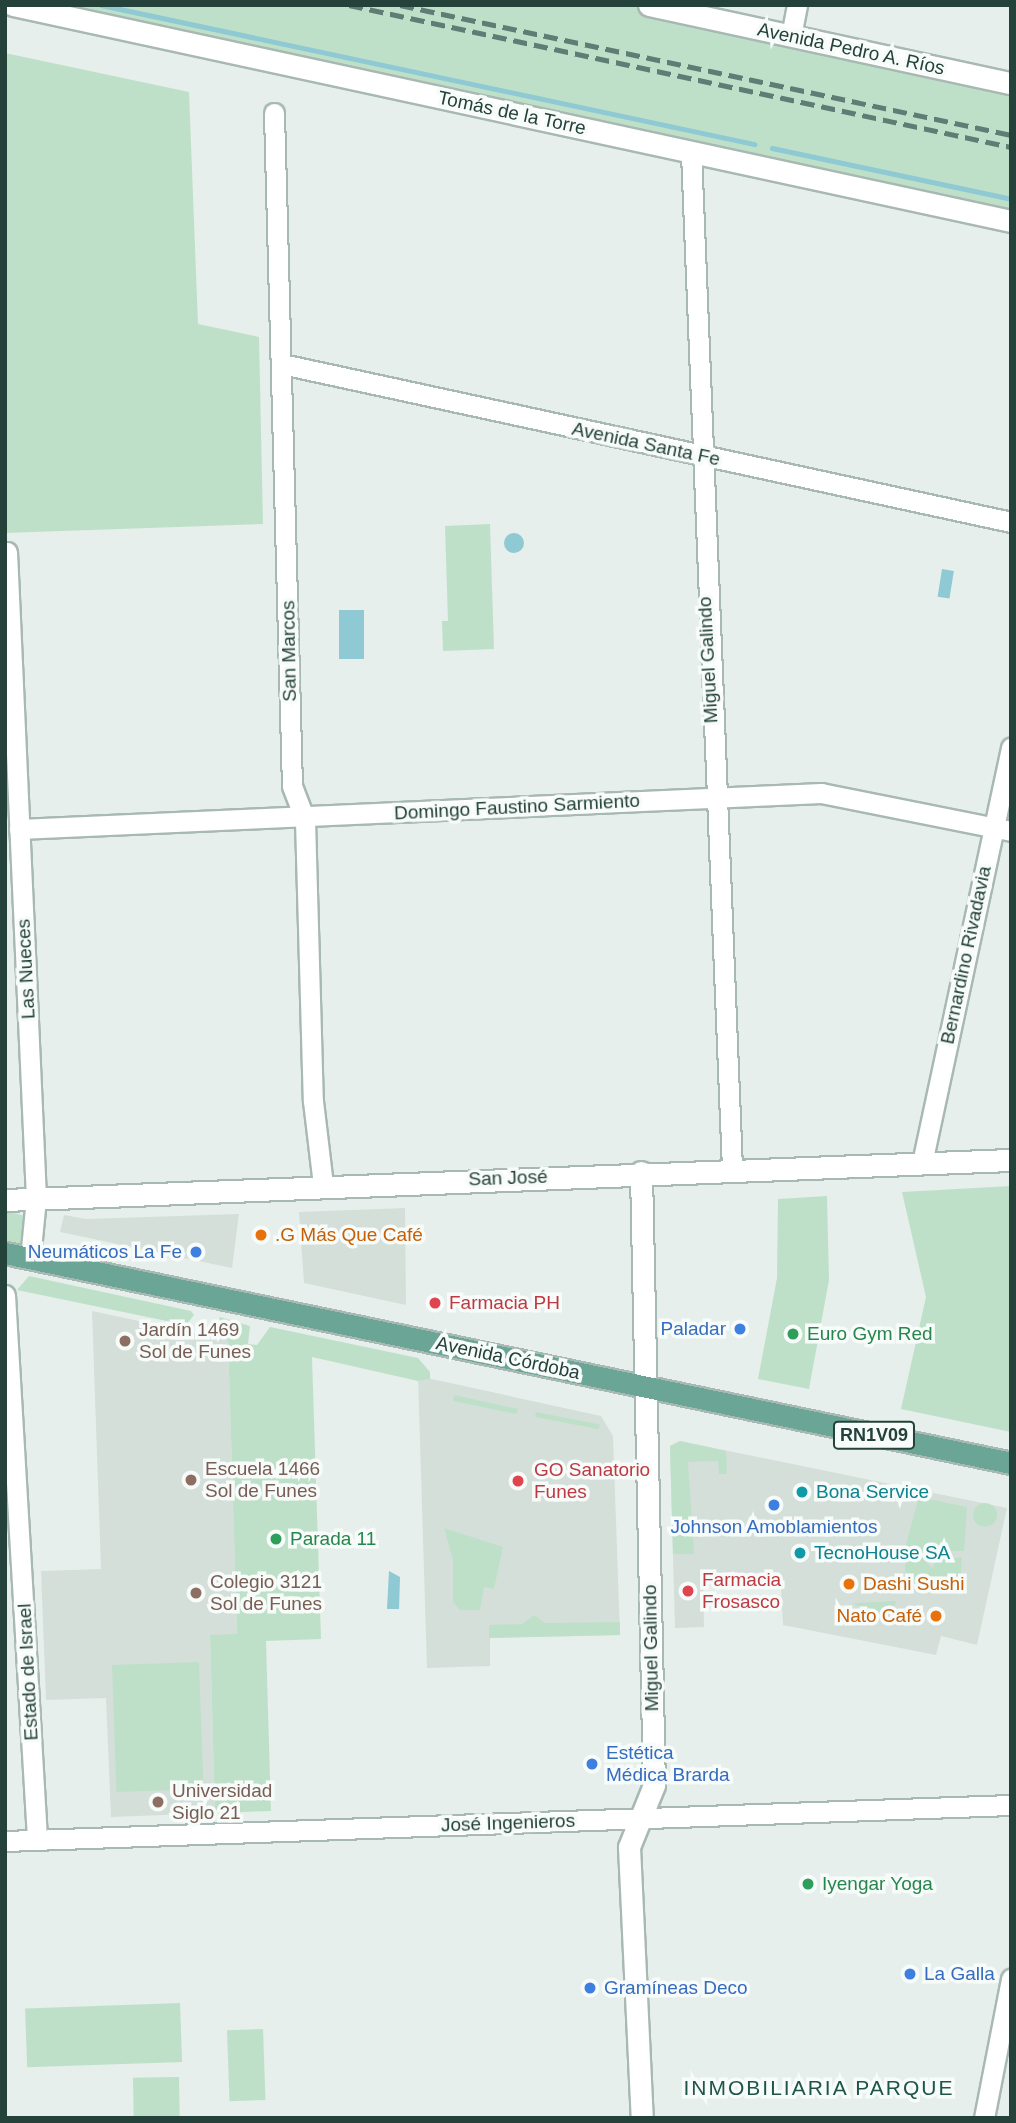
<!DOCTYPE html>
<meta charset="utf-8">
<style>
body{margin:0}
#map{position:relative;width:1016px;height:2123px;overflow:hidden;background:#e6efeb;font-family:Arial,sans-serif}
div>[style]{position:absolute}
.built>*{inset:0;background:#d4dfda}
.green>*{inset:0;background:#bfe0c8;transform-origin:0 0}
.round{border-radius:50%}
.water>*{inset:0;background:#8ec9d4;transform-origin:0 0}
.stream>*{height:5px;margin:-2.5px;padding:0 2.5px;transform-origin:2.5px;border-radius:2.5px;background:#8ec9d4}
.roads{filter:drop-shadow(2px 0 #a8b8b2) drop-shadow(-2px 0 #a8b8b2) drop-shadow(0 2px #a8b8b2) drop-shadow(0 -2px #a8b8b2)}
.street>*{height:19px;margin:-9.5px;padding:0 9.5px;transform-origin:9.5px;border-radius:9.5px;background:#fff}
.secondary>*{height:21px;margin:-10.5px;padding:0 10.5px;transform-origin:10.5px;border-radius:10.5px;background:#fff}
.primary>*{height:21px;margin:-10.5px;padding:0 10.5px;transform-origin:10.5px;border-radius:10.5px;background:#6aa596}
.rail>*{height:5px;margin-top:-2.5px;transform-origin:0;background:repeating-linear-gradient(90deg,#5f7d75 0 14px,transparent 0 21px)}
.dots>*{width:19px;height:19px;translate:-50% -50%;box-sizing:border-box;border:4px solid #f7fbf9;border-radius:50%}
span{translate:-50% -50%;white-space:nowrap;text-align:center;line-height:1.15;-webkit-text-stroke:7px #f7fbf9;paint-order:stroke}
.shield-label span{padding:2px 5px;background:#f7fbf9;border:2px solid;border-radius:5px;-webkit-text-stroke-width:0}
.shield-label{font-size:18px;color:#24423a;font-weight:700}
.street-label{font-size:19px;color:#24423a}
.food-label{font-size:19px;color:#c56008}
.left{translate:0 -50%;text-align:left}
.right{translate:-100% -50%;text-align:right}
.shop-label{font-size:19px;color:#366cbe}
.health-label{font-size:19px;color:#be3a42}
.education-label{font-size:19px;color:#785e54}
.leisure-label{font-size:19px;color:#27864d}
.culture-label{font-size:19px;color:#0d838f}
.neighbourhood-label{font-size:21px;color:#1f5548;letter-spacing:2px}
.frame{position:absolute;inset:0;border:7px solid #24423a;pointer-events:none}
</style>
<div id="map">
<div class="built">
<div style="clip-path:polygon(405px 1208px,406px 1305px,304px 1283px,299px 1212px)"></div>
<div style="clip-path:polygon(239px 1214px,232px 1268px,60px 1232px,64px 1215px,86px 1219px)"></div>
<div style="clip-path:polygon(92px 1311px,228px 1340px,237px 1635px,210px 1636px,215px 1813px,111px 1817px,106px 1698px,46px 1700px,41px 1571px,101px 1569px)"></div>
<div style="clip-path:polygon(418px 1376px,601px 1416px,613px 1436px,620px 1635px,490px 1638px,490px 1666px,427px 1668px)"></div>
<div style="clip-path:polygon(680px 1441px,1007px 1508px,977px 1645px,941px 1636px,936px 1655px,783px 1625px,780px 1572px,703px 1575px,704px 1627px,675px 1628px,670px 1446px)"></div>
</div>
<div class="green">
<div style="clip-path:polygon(13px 5px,649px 5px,1011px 83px,1011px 221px)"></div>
<div style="clip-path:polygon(5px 53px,189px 92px,198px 324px,259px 337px,263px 524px,5px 533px)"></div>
<div style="clip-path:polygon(490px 524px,494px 649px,443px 651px,442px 621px,448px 621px,445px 526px)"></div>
<div style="clip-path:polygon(1011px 1186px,1011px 1432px,901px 1409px,926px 1297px,902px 1192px)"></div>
<div style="clip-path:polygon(827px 1196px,829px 1280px,809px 1389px,758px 1379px,777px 1278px,778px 1199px)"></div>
<div style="clip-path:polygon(5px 1211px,26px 1216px,23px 1244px,5px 1243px)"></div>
<div style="clip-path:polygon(29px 1276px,191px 1311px,194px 1315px,186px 1325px,17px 1290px)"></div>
<div style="clip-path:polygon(220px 1317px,250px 1326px,248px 1344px,257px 1345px,270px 1327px,418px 1358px,430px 1372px,430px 1379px,418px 1381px,312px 1357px,321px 1639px,266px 1641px,271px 1811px,215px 1813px,210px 1635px,237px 1634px,228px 1340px,214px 1337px)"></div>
<div style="clip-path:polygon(454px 1395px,518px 1409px,516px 1414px,453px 1401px)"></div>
<div style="left:536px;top:1412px;width:65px;height:5px;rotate:11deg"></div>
<div style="clip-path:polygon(680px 1441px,726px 1451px,727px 1474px,719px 1474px,718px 1461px,688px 1462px,694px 1554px,673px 1554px,670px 1446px)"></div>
<div style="clip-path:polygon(919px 1497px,967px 1507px,964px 1551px,904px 1551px)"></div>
<div class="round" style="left:973px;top:1503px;width:24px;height:24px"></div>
<div style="clip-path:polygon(444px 1528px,503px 1547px,494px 1589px,484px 1587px,480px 1610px,460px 1610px,453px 1602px,453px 1560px)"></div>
<div style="clip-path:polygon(914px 1554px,932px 1554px,926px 1562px,932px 1568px,936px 1561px,962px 1557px,960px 1585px,906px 1586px,905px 1560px)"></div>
<div style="clip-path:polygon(896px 1601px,892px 1615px,855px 1605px,855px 1603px)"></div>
<div style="clip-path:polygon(534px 1615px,545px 1623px,620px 1622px,620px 1635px,489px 1638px,489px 1625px,522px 1624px)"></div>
<div style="left:199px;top:1662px;width:127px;height:87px;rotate:88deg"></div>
<div style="left:180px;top:2003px;width:59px;height:155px;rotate:88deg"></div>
<div style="left:263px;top:2029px;width:71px;height:36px;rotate:88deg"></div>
<div style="left:179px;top:2077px;width:41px;height:46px;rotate:89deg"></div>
</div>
<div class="water">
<div class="round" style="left:504px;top:533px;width:20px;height:20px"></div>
<div style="left:942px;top:569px;width:12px;height:28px;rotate:9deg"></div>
<div style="left:339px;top:610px;width:25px;height:49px"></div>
<div style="clip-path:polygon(389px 1571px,400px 1577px,399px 1609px,387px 1609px)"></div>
</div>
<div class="stream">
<div style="left:101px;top:5px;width:668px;rotate:12.02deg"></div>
<div style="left:772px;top:148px;width:244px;rotate:12deg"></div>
</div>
<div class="roads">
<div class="street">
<div style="left:791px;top:36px;width:32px;rotate:-79deg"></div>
<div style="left:274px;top:113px;width:673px;rotate:88.47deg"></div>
<div style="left:292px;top:786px;width:36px;rotate:69deg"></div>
<div style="left:305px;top:820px;width:281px;rotate:88.4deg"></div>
<div style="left:313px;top:1101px;width:85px;rotate:83.2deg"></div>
<div style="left:691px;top:152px;width:1017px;rotate:87.69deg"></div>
<div style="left:282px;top:364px;width:746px;rotate:12.23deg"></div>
<div style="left:7px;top:552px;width:647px;rotate:87.43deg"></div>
<div style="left:36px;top:1198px;width:61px;rotate:95.6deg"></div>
<div style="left:19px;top:829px;width:803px;rotate:-2.57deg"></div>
<div style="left:821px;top:793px;width:194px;rotate:11.3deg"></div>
<div style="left:922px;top:1163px;width:425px;rotate:-77.9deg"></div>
<div style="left:5px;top:1295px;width:545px;rotate:86.63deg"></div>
<div style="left:5px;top:1841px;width:1007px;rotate:-2.05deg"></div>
<div style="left:984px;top:2118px;width:142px;rotate:-79deg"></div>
</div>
<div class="secondary">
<div style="left:13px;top:5px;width:1021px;rotate:12.21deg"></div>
<div style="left:649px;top:5px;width:370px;rotate:12.2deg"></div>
<div style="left:641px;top:1172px;width:613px;rotate:88.79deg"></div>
<div style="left:654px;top:1785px;width:67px;rotate:112deg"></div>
<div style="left:629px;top:1847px;width:271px;rotate:87.3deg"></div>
<div style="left:5px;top:1200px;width:1007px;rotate:-2.28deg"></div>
</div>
<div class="primary">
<div style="left:5px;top:1253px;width:1028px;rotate:11.79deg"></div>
</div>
</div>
<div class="rail">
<div style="left:349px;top:5px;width:677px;rotate:12.11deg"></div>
<div style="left:400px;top:5px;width:625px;rotate:12.01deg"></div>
</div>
<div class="dots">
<div style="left:261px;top:1235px;background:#e8710a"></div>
<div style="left:196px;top:1252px;background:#3f7fe0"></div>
<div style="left:435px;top:1303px;background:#e0444e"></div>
<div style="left:740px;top:1329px;background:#3f7fe0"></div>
<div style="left:793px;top:1334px;background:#2e9e5b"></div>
<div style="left:125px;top:1341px;background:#8d6e63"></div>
<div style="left:191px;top:1480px;background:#8d6e63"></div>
<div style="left:518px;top:1481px;background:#e0444e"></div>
<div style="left:802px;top:1492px;background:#0f9aa8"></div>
<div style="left:774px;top:1505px;background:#3f7fe0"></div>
<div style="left:276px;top:1539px;background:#2e9e5b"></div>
<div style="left:800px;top:1553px;background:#0f9aa8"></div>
<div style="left:849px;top:1584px;background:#e8710a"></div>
<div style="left:688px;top:1591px;background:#e0444e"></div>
<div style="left:196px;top:1593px;background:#8d6e63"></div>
<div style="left:936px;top:1616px;background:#e8710a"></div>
<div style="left:592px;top:1764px;background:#3f7fe0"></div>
<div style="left:158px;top:1802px;background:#8d6e63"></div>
<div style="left:808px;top:1884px;background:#2e9e5b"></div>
<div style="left:910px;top:1974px;background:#3f7fe0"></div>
<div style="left:590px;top:1988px;background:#3f7fe0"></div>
</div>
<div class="shield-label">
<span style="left:874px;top:1435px">RN1V09</span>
</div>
<div class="street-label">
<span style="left:851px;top:49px;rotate:12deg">Avenida Pedro A. Ríos</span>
<span style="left:512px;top:113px;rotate:12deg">Tomás de la Torre</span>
<span style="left:646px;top:444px;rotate:12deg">Avenida Santa Fe</span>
<span style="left:289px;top:651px;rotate:-91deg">San Marcos</span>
<span style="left:708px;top:660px;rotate:-93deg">Miguel Galindo</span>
<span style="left:517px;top:807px;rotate:-3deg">Domingo Faustino Sarmiento</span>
<span style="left:966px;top:955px;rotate:-78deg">Bernardino Rivadavia</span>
<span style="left:26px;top:969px;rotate:-93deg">Las Nueces</span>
<span style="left:508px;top:1178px;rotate:-2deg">San José</span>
<span style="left:508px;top:1358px;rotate:12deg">Avenida Córdoba</span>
<span style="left:651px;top:1648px;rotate:-91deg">Miguel Galindo</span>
<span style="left:28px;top:1672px;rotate:-93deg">Estado de Israel</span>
<span style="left:508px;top:1823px;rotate:-2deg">José Ingenieros</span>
</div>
<div class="food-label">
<span class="left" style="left:275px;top:1235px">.G Más Que Café</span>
<span class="left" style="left:863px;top:1584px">Dashi Sushi</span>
<span class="right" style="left:922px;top:1616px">Nato Café</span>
</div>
<div class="shop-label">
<span class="right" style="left:182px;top:1252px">Neumáticos La Fe</span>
<span class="right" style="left:726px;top:1329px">Paladar</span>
<span style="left:774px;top:1527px">Johnson Amoblamientos</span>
<span class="left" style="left:606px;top:1764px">Estética<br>Médica Brarda</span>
<span class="left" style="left:924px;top:1974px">La Galla</span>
<span class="left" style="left:604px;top:1988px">Gramíneas Deco</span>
</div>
<div class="health-label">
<span class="left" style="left:449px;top:1303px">Farmacia PH</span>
<span class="left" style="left:534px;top:1481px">GO Sanatorio<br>Funes</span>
<span class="left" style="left:702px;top:1591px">Farmacia<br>Frosasco</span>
</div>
<div class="education-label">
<span class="left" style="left:139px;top:1341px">Jardín 1469<br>Sol de Funes</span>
<span class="left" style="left:205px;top:1480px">Escuela 1466<br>Sol de Funes</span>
<span class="left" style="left:210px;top:1593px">Colegio 3121<br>Sol de Funes</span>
<span class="left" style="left:172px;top:1802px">Universidad<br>Siglo 21</span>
</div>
<div class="leisure-label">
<span class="left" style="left:807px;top:1334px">Euro Gym Red</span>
<span class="left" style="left:290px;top:1539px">Parada 11</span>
<span class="left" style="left:822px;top:1884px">Iyengar Yoga</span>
</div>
<div class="culture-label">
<span class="left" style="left:816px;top:1492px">Bona Service</span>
<span class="left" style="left:814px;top:1553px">TecnoHouse SA</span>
</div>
<div class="neighbourhood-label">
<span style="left:819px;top:2088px">INMOBILIARIA PARQUE</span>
</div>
<div class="frame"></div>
</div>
